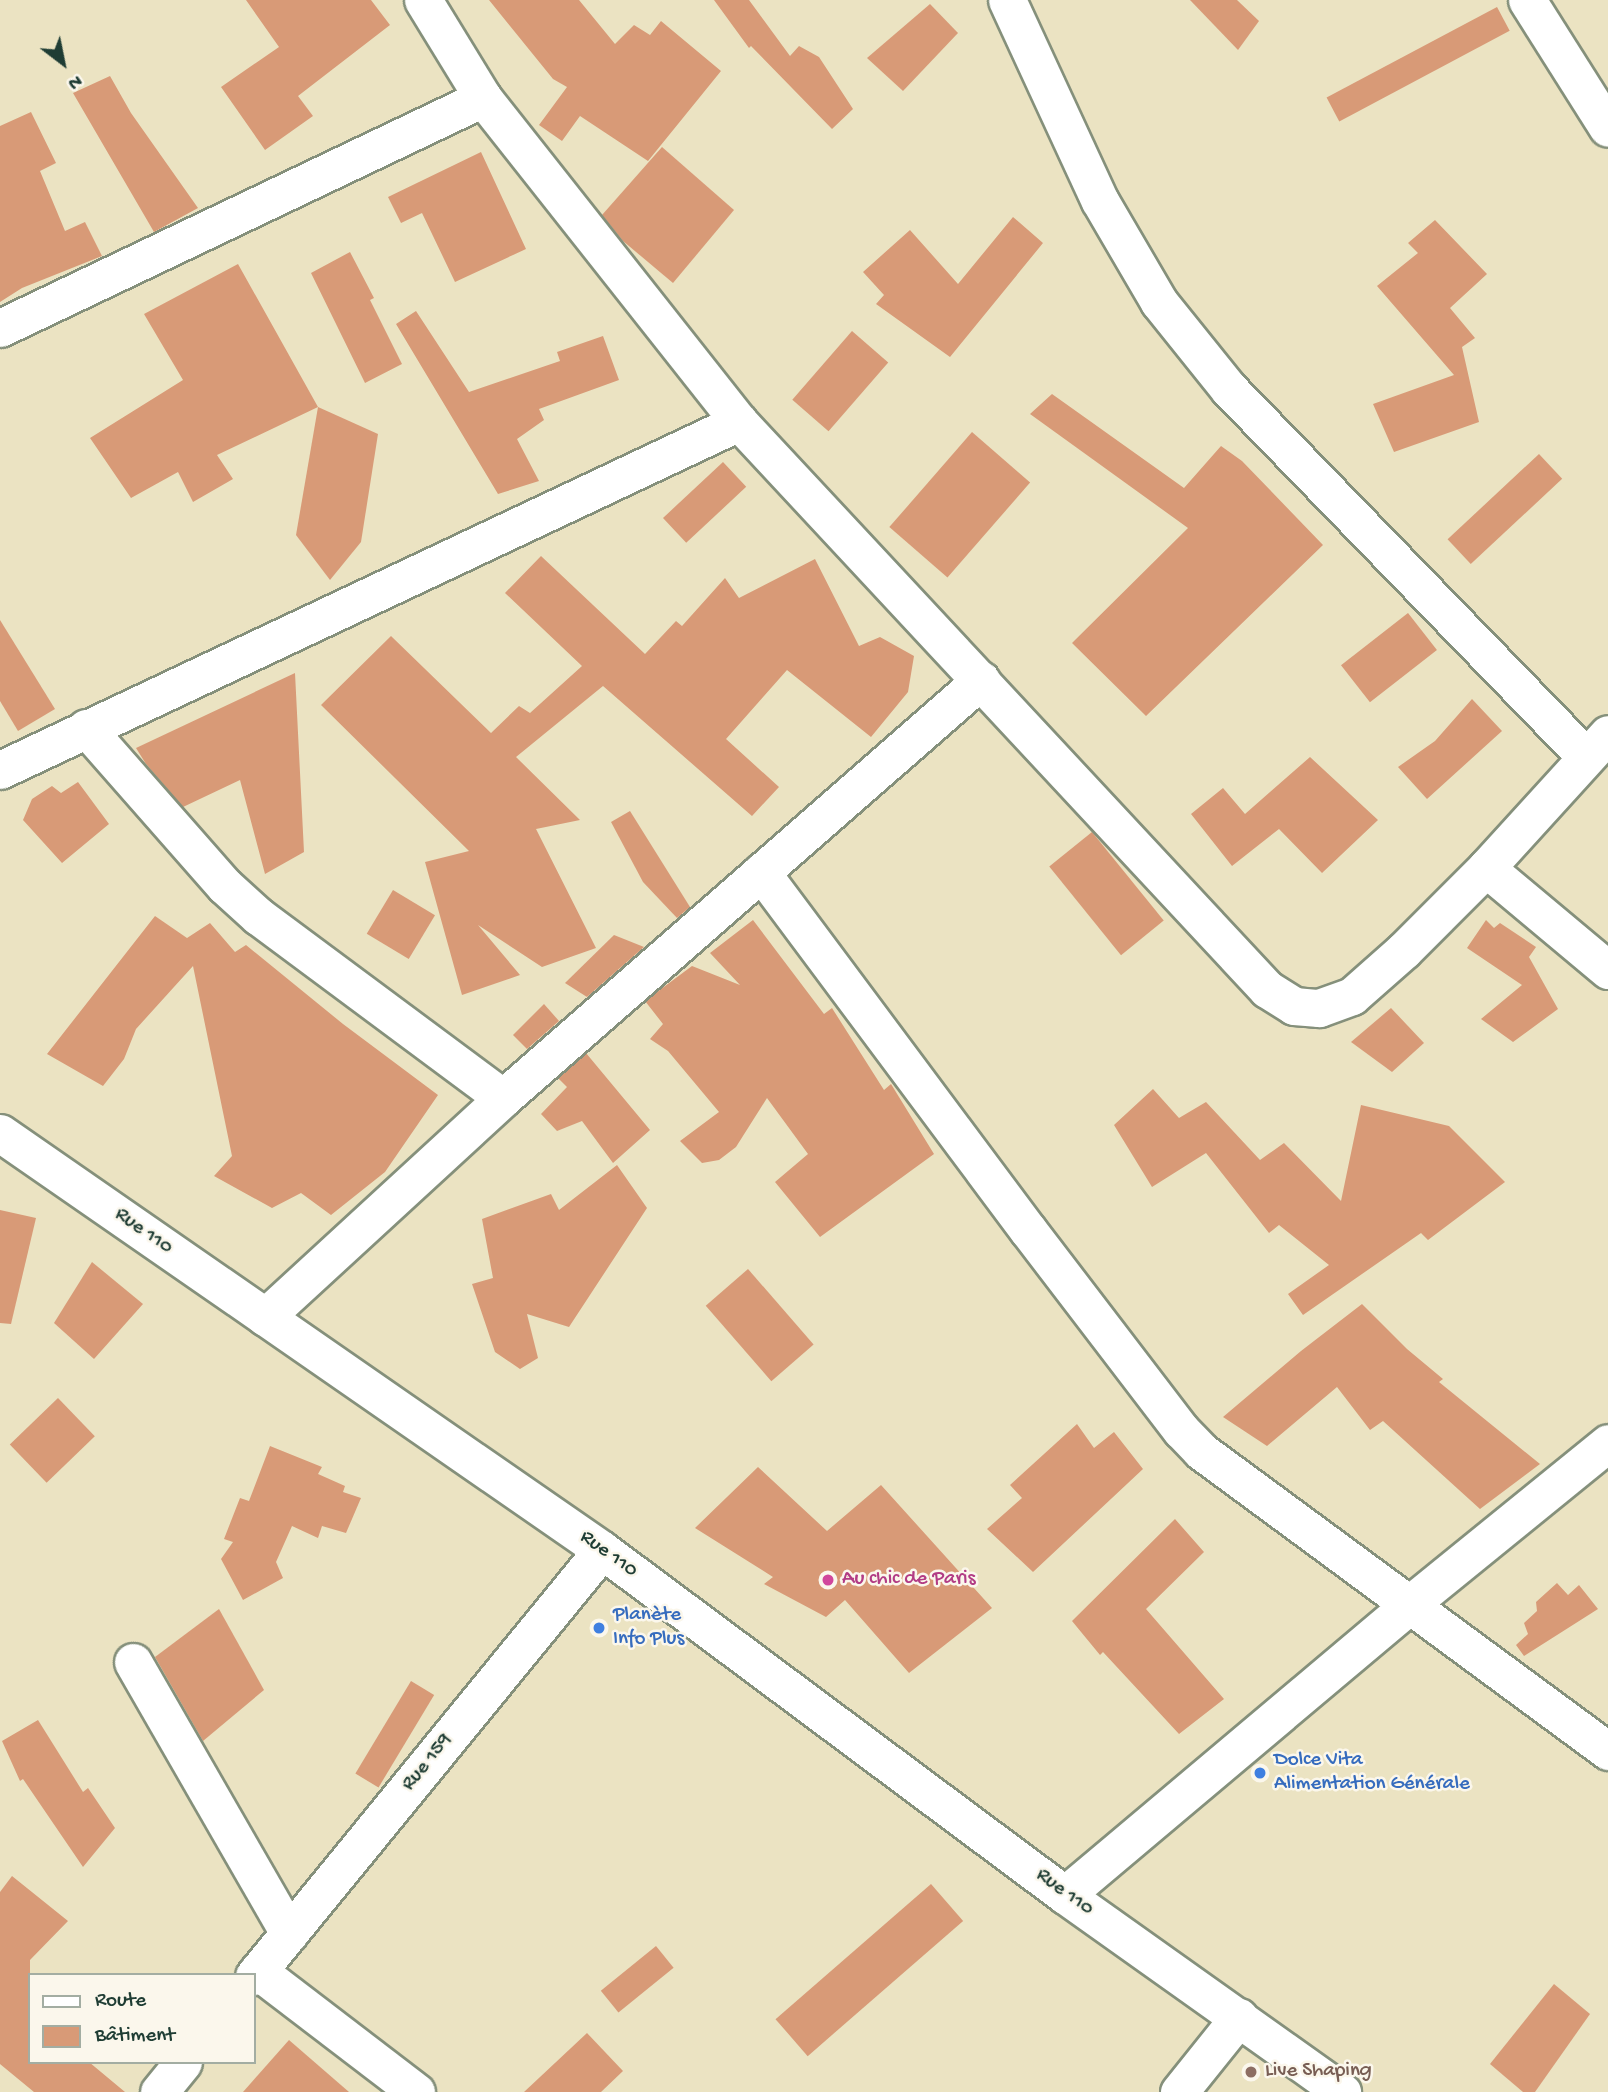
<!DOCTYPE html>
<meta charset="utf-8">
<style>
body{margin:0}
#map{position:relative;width:1608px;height:2092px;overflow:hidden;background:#ebe3c2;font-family:"Gochi Hand",sans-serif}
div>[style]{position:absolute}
.building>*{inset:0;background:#d89a77;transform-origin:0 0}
.roads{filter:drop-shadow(2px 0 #85907b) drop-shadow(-2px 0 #85907b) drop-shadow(0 2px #85907b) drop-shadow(0 -2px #85907b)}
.street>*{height:37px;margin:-18.5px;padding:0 18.5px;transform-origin:18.5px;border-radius:18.5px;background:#fff}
.dots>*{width:19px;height:19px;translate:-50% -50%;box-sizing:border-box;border:4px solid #fbf7ec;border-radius:50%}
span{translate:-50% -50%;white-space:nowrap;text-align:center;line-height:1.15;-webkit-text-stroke:5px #fbf7ec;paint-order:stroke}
.street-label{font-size:21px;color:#1f3d34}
.hotel-label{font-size:21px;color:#b23c85}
.left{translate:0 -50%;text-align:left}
.shop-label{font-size:21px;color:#366cbe}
.education-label{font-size:21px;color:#785e54}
.legend{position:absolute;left:28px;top:1973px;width:228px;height:91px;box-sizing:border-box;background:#fbf7ec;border:2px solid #a3ada2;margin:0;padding:9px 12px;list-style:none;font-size:21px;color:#1f3d34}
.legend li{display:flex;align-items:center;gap:14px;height:35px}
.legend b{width:35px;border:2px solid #a3ada2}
.north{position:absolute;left:28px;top:28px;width:70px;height:70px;-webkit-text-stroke:5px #fbf7ec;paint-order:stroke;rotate:148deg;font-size:19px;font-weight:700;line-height:28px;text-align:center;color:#1f3d34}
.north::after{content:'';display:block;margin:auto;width:24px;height:32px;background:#1f3d34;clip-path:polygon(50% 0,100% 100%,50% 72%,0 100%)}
</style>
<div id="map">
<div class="building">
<div style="clip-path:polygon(246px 0,371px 0,390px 25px,298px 96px,313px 116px,265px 150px,221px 87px,279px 47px)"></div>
<div style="clip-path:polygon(489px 0,579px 0,615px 44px,634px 25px,650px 35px,661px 21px,721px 71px,648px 161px,580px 116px,562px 141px,539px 125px,567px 87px,553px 79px)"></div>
<div style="clip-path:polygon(714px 0,749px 0,790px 56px,799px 46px,819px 57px,853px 109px,832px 129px,751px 46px,749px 48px)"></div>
<div style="clip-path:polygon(1190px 0,1237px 0,1259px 21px,1238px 50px)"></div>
<div style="clip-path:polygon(930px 4px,958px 33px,903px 91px,867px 58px)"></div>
<div style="left:1497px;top:7px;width:27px;height:193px;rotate:62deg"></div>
<div style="clip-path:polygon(110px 76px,131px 113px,198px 208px,154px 232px,73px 93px)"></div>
<div style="clip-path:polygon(31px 112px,56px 163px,40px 171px,65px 231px,85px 222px,102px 256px,22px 288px,0 302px,0 126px)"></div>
<div style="clip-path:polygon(662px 147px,734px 210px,673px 283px,623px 241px,602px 215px)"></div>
<div style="clip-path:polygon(481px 152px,526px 249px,455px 282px,422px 213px,401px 223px,388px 197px)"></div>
<div style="clip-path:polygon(1013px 217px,1043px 243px,950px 357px,876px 304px,884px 295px,863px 272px,910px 230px,958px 284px)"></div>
<div style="clip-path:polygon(1435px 220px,1487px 274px,1450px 308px,1475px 338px,1462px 347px,1479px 422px,1394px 452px,1373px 404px,1454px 375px,1377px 286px,1418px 253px,1408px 243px)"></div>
<div style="clip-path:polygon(350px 252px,374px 298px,370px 300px,402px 364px,365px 383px,311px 273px)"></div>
<div style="clip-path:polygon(238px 264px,318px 407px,217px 455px,233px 479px,193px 502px,178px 472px,131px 498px,90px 438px,183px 380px,144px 314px)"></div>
<div style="clip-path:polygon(416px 311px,469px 392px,560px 361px,557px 352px,603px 336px,619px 380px,539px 409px,544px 420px,517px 439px,539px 481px,498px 494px,396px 324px)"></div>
<div style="left:852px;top:331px;width:48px;height:91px;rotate:41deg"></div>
<div style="clip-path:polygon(1052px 394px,1184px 488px,1221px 446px,1242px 461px,1323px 545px,1146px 716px,1072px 643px,1188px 528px,1030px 414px)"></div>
<div style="clip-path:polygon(318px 407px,378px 434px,361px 542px,330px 580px,296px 535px)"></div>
<div style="left:972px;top:432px;width:77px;height:126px;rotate:41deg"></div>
<div style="left:1539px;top:454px;width:34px;height:125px;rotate:47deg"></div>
<div style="left:723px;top:462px;width:34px;height:82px;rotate:47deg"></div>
<div style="clip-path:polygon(541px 556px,645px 654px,676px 621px,682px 626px,725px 578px,739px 598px,815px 559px,859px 646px,880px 637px,914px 656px,908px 692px,871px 737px,787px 670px,726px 739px,779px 787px,752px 816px,603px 686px,516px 757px,580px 820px,536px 829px,596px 948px,542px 967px,478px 925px,520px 975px,462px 995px,425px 862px,469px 851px,321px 705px,391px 636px,491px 733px,519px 706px,530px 713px,582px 666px,505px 593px)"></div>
<div style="left:1408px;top:613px;width:47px;height:85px;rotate:52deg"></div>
<div style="clip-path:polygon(0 620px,55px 709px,18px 731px,0 701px)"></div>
<div style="clip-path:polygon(295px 673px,304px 852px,265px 874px,240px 780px,183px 807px,146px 764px,136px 748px)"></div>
<div style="clip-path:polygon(1472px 699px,1502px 731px,1427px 799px,1398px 767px,1435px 741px)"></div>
<div style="clip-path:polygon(1310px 757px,1378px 820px,1322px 873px,1279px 829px,1232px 866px,1191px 814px,1223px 788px,1245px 814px)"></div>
<div style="clip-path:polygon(78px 782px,109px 824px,62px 863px,23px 820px,32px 799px,52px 786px,61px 793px)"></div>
<div style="clip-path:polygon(630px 811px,690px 907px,677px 918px,643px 882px,611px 822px)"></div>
<div style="left:1092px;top:832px;width:114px;height:55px;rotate:51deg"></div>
<div style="left:393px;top:890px;width:49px;height:51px;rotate:31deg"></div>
<div style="clip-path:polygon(155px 916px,187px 938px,210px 923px,235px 952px,246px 945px,343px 1024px,438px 1095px,385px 1172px,331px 1215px,301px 1193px,272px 1208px,214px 1176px,232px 1156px,193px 966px,136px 1029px,124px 1059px,103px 1086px,47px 1054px)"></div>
<div style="clip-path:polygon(753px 920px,824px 1014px,832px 1008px,884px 1090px,891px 1084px,934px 1154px,820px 1237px,775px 1182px,808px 1154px,767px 1098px,736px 1147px,719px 1160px,702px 1163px,680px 1141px,719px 1112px,668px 1051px,650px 1039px,663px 1024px,645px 1001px,692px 966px,740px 985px,710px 953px)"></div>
<div style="clip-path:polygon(1486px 920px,1494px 928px,1500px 923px,1536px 947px,1529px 957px,1558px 1009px,1513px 1042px,1481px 1019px,1522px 985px,1467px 948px)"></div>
<div style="clip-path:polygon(614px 935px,644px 947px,587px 997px,565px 983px)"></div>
<div style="clip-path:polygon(544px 1004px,559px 1021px,527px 1049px,513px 1035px)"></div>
<div style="clip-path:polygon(1391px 1008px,1424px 1043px,1392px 1072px,1351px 1042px)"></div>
<div style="clip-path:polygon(586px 1053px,650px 1130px,613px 1163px,582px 1121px,557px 1131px,541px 1114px,567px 1087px,558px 1078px)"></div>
<div style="clip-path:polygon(1153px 1089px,1179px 1118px,1206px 1102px,1260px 1160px,1284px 1143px,1341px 1201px,1361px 1105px,1449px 1126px,1505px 1182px,1428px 1240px,1421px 1233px,1303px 1315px,1288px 1294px,1329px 1265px,1279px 1225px,1269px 1233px,1206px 1153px,1152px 1187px,1114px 1125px)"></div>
<div style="clip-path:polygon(617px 1165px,647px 1208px,569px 1327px,527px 1314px,538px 1358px,520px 1369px,495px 1352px,472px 1284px,493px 1278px,482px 1219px,551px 1194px,559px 1210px)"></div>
<div style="clip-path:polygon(0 1210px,36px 1218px,11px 1324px,0 1323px)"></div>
<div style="clip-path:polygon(92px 1262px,143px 1304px,94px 1359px,54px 1323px)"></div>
<div style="left:748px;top:1269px;width:100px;height:56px;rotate:49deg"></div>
<div style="clip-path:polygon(1362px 1304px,1407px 1349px,1443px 1379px,1439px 1382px,1540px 1464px,1480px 1509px,1383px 1421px,1370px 1430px,1337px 1387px,1267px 1446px,1223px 1417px,1301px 1351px)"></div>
<div style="left:58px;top:1398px;width:53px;height:67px;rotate:46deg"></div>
<div style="clip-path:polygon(1077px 1424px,1094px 1448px,1114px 1432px,1143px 1469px,1033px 1572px,987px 1529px,1022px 1498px,1010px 1485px)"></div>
<div style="clip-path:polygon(270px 1446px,322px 1467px,318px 1474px,345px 1486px,343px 1492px,361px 1498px,346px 1533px,322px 1526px,318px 1538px,292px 1526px,276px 1562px,283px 1578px,243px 1600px,221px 1559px,233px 1542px,224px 1539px,240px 1498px,249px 1501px)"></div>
<div style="clip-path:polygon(758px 1467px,827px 1531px,881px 1485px,992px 1608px,909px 1673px,845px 1600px,826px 1617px,764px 1584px,773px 1577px,695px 1528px)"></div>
<div style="clip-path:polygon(1175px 1519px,1204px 1552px,1146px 1609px,1224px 1699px,1179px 1734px,1103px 1652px,1100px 1655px,1072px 1621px)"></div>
<div style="clip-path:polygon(1557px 1583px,1568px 1595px,1579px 1585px,1598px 1609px,1524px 1656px,1516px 1645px,1528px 1634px,1524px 1623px,1537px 1611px,1536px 1602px)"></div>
<div style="clip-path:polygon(219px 1609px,264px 1690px,203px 1741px,155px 1657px)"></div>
<div style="left:411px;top:1681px;width:27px;height:108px;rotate:31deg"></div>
<div style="clip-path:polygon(38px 1720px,83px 1792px,88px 1788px,115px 1828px,83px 1867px,23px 1779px,20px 1781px,2px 1741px)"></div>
<div style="clip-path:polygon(12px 1876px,68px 1921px,30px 1960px,30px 2062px,89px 2062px,125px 2092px,34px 2092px,0 2064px,0 1892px)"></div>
<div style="left:931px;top:1884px;width:49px;height:206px;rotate:49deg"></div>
<div style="left:656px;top:1946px;width:28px;height:71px;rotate:51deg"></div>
<div style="clip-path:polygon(1554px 1984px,1590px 2014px,1535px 2092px,1523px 2092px,1490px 2064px)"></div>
<div style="clip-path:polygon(587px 2033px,623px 2071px,601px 2092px,524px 2092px)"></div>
<div style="clip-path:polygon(289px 2040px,349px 2092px,243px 2092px)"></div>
</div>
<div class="roads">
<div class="street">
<div style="left:423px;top:0;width:115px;rotate:58.5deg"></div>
<div style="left:483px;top:98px;width:413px;rotate:51.7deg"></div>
<div style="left:739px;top:422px;width:775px;rotate:47.04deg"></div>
<div style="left:1267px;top:989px;width:32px;rotate:32deg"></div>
<div style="left:1294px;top:1006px;width:25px;rotate:5deg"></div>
<div style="left:1319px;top:1008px;width:35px;rotate:-20deg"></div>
<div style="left:1352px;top:996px;width:69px;rotate:-41.5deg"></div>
<div style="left:1404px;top:950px;width:116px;rotate:-45deg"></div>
<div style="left:1486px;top:868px;width:181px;rotate:-47.7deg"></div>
<div style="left:1007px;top:0;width:221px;rotate:65.2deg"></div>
<div style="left:1100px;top:201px;width:117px;rotate:59.7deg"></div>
<div style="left:1159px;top:302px;width:112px;rotate:51.2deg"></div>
<div style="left:1229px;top:389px;width:513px;rotate:45.87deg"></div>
<div style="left:1527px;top:0;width:151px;rotate:57.7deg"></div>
<div style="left:0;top:328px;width:535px;rotate:-25.46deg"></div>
<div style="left:86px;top:728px;width:210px;rotate:48.7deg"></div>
<div style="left:225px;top:886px;width:45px;rotate:42.3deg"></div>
<div style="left:258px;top:916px;width:305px;rotate:36.6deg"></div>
<div style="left:0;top:770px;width:817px;rotate:-25.22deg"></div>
<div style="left:1486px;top:868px;width:159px;rotate:39.9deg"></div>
<div style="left:761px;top:872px;width:447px;rotate:53.3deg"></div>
<div style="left:1028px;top:1230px;width:252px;rotate:52.6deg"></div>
<div style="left:1181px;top:1430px;width:29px;rotate:46deg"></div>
<div style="left:1201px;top:1451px;width:506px;rotate:36.39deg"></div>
<div style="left:0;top:1133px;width:732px;rotate:34.71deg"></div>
<div style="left:602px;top:1550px;width:577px;rotate:36.69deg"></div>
<div style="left:1065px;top:1895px;width:340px;rotate:35.4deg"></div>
<div style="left:265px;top:1317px;width:323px;rotate:-42.6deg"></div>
<div style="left:503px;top:1098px;width:635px;rotate:-41.17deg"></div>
<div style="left:133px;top:1662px;width:313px;rotate:60.1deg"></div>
<div style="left:1065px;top:1895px;width:451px;rotate:-40.1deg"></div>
<div style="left:1410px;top:1604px;width:255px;rotate:-39.1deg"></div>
<div style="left:258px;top:1971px;width:199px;rotate:37.4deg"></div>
<div style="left:254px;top:1976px;width:550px;rotate:-50.75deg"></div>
<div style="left:159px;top:2092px;width:38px;rotate:-51deg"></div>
<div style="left:1179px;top:2092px;width:96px;rotate:-51.3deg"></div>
</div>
</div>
<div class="dots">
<div style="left:828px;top:1580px;background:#d1479c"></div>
<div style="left:599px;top:1628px;background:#3f7fe0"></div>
<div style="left:1260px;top:1773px;background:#3f7fe0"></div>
<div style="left:1251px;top:2072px;background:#8d6e63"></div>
</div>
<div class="street-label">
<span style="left:143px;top:1232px;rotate:35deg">Rue 110</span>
<span style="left:608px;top:1555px;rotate:36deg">Rue 110</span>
<span style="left:428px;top:1763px;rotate:-51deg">Rue 159</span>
<span style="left:1064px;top:1893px;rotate:36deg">Rue 110</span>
</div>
<div class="hotel-label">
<span class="left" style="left:842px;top:1580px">Au chic de Paris</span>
</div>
<div class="shop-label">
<span class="left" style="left:613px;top:1628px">Planète<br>Info Plus</span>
<span class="left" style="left:1274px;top:1773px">Dolce Vita<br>Alimentation Générale</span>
</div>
<div class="education-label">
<span class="left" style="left:1265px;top:2072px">Live Shaping</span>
</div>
<ul class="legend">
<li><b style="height:9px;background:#fff"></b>Route</li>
<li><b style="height:19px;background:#d89a77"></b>Bâtiment</li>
</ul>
<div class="north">N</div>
</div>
